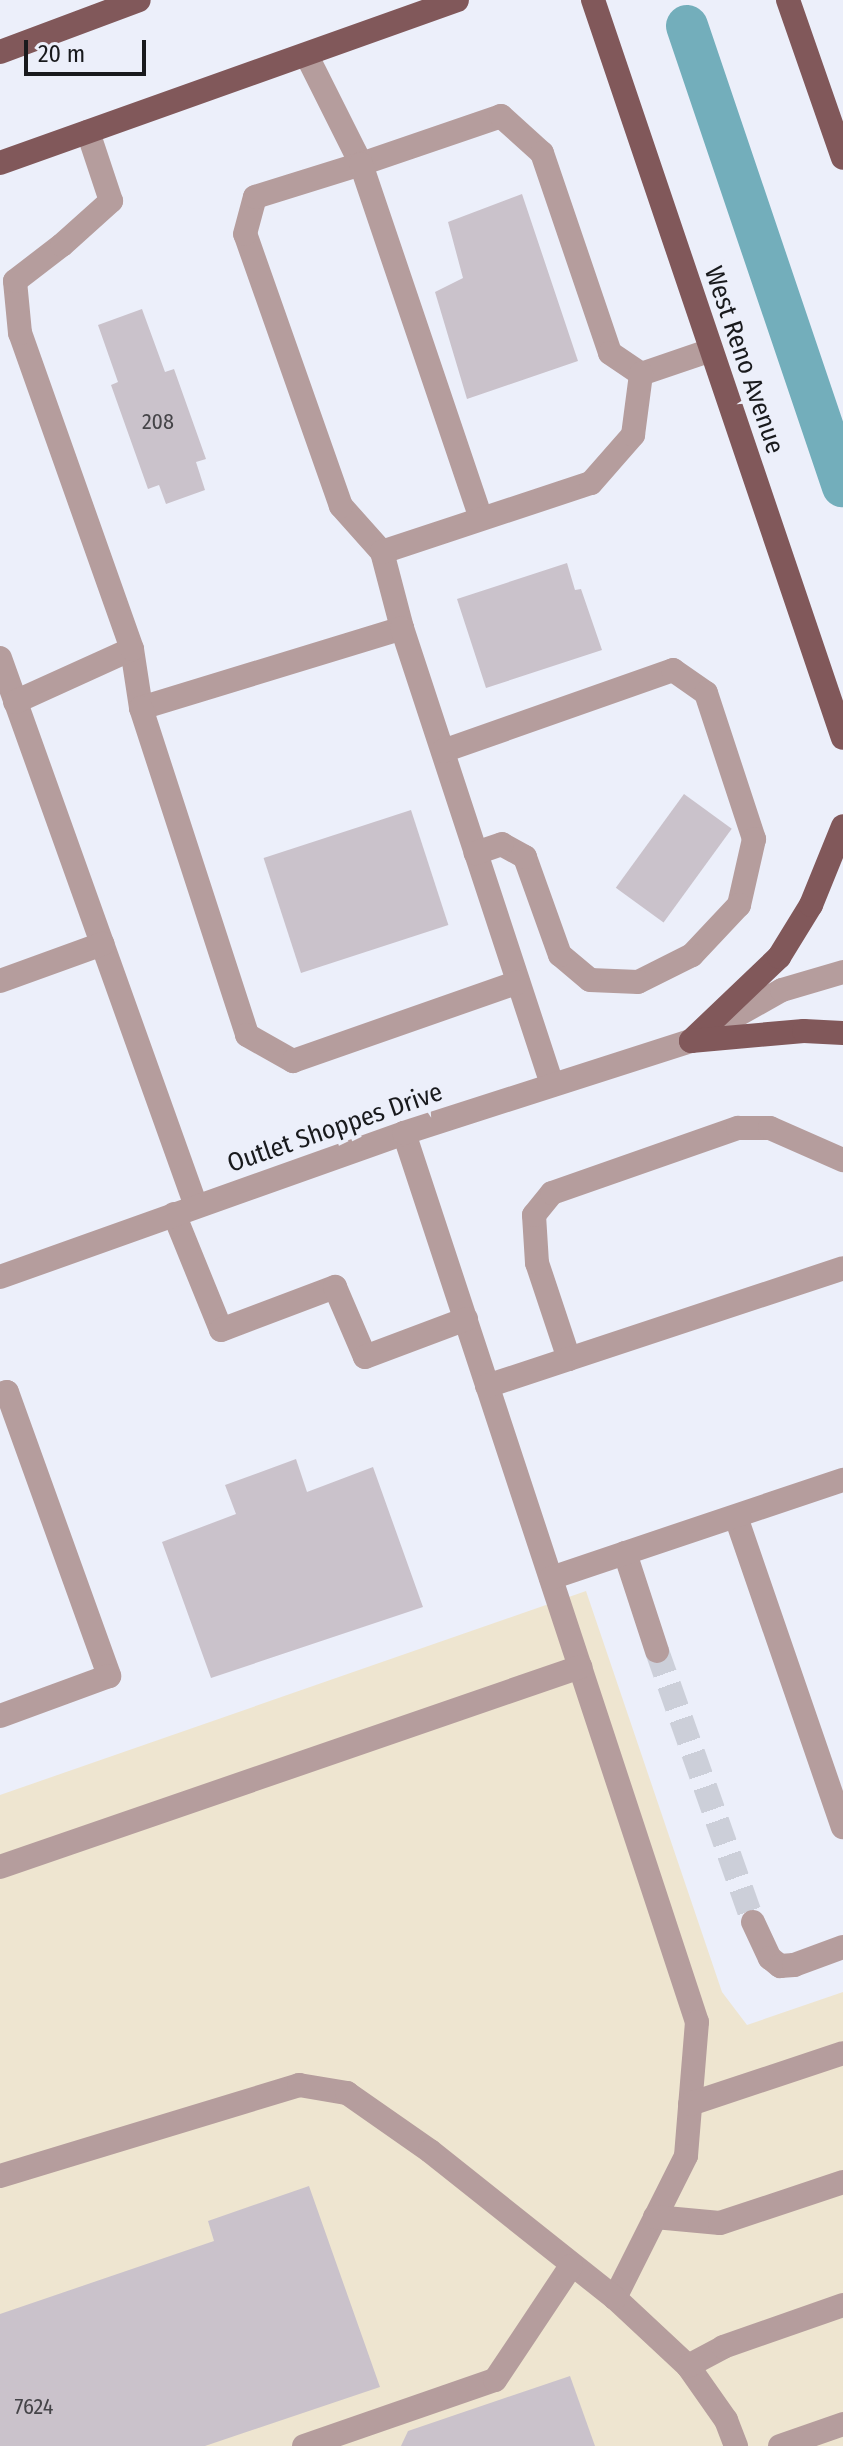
<!DOCTYPE html>
<style>
body{margin:0}
#map{position:relative;width:843px;height:2446px;overflow:hidden;background:#eceffa;font-family:"Fira Sans Condensed",sans-serif}
div>[style]{position:absolute}
.commercial>*{inset:0;background:#eee5d0}
.canal>*{height:42px;margin:-21px;padding:0 21px;transform-origin:21px;border-radius:21px;background:#73aebb}
.building>*{inset:0;background:#cac2cb;transform-origin:0 0}
.minor-tunnel>*{height:24px;margin-top:-12px;transform-origin:0;background:repeating-linear-gradient(90deg,#cccfd9 0 24px,transparent 0 36px)}
.minor>*{height:24px;margin:-12px;padding:0 12px;transform-origin:12px;border-radius:12px;background:#b59d9d}
.major>*{height:24px;margin:-12px;padding:0 12px;transform-origin:12px;border-radius:12px;background:#81585a}
span{translate:-50% -50%;white-space:nowrap;text-align:center;line-height:1.15;-webkit-text-stroke:8px #eceffa;paint-order:stroke}
.number-label{font-size:22px;color:#454448}
.number-label span{-webkit-text-stroke-width:0}
.street-label{font-size:26px;color:#191a1d}
.scale{position:absolute;left:24px;top:40px;width:122px;height:36px;box-sizing:border-box;border:4px solid #191a1d;border-top:0;padding-left:10px;font-size:24px;line-height:28px;white-space:nowrap;color:#191a1d;-webkit-text-stroke:6px #eceffa;paint-order:stroke}
</style>
<div id="map">
<div class="commercial">
<div style="clip-path:polygon(586px 1591px,722px 1992px,747px 2025px,843px 1992px,843px 2446px,0 2446px,0 1795px)"></div>
</div>
<div class="canal">
<div style="left:687px;top:26px;width:486px;rotate:71.3deg"></div>
</div>
<div class="building">
<div style="clip-path:polygon(522px 194px,578px 361px,467px 399px,435px 292px,463px 278px,448px 222px)"></div>
<div style="clip-path:polygon(142px 309px,165px 372px,174px 369px,206px 459px,196px 462px,205px 490px,166px 504px,159px 485px,148px 489px,111px 385px,118px 382px,98px 325px)"></div>
<div style="clip-path:polygon(567px 563px,575px 590px,581px 589px,602px 650px,486px 688px,457px 599px)"></div>
<div style="left:684px;top:794px;width:59px;height:116px;rotate:36deg"></div>
<div style="left:411px;top:810px;width:121px;height:155px;rotate:72deg"></div>
<div style="clip-path:polygon(296px 1459px,307px 1492px,373px 1467px,423px 1607px,211px 1678px,162px 1542px,236px 1514px,225px 1485px)"></div>
<div style="clip-path:polygon(309px 2186px,380px 2387px,205px 2446px,0 2446px,0 2314px,214px 2241px,208px 2221px)"></div>
<div style="clip-path:polygon(570px 2376px,595px 2446px,401px 2446px,408px 2431px)"></div>
</div>
<div class="minor-tunnel">
<div style="left:657px;top:1651px;width:288px;rotate:70.5deg"></div>
</div>
<div class="minor">
<div style="left:307px;top:56px;width:121px;rotate:63.4deg"></div>
<div style="left:361px;top:164px;width:148px;rotate:-18.9deg"></div>
<div style="left:501px;top:116px;width:55px;rotate:42.1deg"></div>
<div style="left:542px;top:153px;width:211px;rotate:71.2deg"></div>
<div style="left:610px;top:353px;width:37px;rotate:34deg"></div>
<div style="left:641px;top:374px;width:74px;rotate:-18.9deg"></div>
<div style="left:382px;top:552px;width:62px;rotate:-131.7deg"></div>
<div style="left:341px;top:506px;width:288px;rotate:-109.4deg"></div>
<div style="left:245px;top:234px;width:38px;rotate:-75deg"></div>
<div style="left:255px;top:197px;width:111px;rotate:-17.3deg"></div>
<div style="left:361px;top:164px;width:374px;rotate:71.3deg"></div>
<div style="left:402px;top:628px;width:79px;rotate:-104.7deg"></div>
<div style="left:382px;top:552px;width:220px;rotate:-18.3deg"></div>
<div style="left:591px;top:483px;width:64px;rotate:-48.8deg"></div>
<div style="left:633px;top:435px;width:62px;rotate:-82.5deg"></div>
<div style="left:132px;top:649px;width:60px;rotate:81.3deg"></div>
<div style="left:141px;top:708px;width:273px;rotate:-17deg"></div>
<div style="left:402px;top:628px;width:481px;rotate:71.8deg"></div>
<div style="left:0;top:658px;width:582px;rotate:70.32deg"></div>
<div style="left:15px;top:702px;width:128px;rotate:-24.4deg"></div>
<div style="left:132px;top:649px;width:335px;rotate:-109.5deg"></div>
<div style="left:20px;top:333px;width:52px;rotate:-95.5deg"></div>
<div style="left:15px;top:281px;width:59px;rotate:-37.5deg"></div>
<div style="left:62px;top:245px;width:66px;rotate:-41.9deg"></div>
<div style="left:111px;top:201px;width:73px;rotate:-108.4deg"></div>
<div style="left:141px;top:708px;width:344px;rotate:72deg"></div>
<div style="left:247px;top:1035px;width:53px;rotate:29.5deg"></div>
<div style="left:293px;top:1061px;width:238px;rotate:-19.3deg"></div>
<div style="left:443px;top:751px;width:244px;rotate:-19.4deg"></div>
<div style="left:673px;top:670px;width:40px;rotate:34.9deg"></div>
<div style="left:706px;top:693px;width:154px;rotate:71.8deg"></div>
<div style="left:754px;top:839px;width:68px;rotate:102.8deg"></div>
<div style="left:739px;top:905px;width:69px;rotate:133.2deg"></div>
<div style="left:692px;top:955px;width:60px;rotate:153.4deg"></div>
<div style="left:638px;top:982px;width:48px;rotate:-177.6deg"></div>
<div style="left:590px;top:980px;width:39px;rotate:-140deg"></div>
<div style="left:560px;top:955px;width:104px;rotate:-109.7deg"></div>
<div style="left:525px;top:857px;width:26px;rotate:-151deg"></div>
<div style="left:502px;top:844px;width:28px;rotate:161deg"></div>
<div style="left:0;top:981px;width:109px;rotate:-19.9deg"></div>
<div style="left:404px;top:1133px;width:936px;rotate:71.76deg"></div>
<div style="left:697px;top:2022px;width:134px;rotate:94.7deg"></div>
<div style="left:686px;top:2156px;width:159px;rotate:116.6deg"></div>
<div style="left:615px;top:2298px;width:100px;rotate:43deg"></div>
<div style="left:688px;top:2366px;width:66px;rotate:54.9deg"></div>
<div style="left:726px;top:2420px;width:28px;rotate:69deg"></div>
<div style="left:174px;top:1214px;width:125px;rotate:67.9deg"></div>
<div style="left:221px;top:1330px;width:122px;rotate:-20.7deg"></div>
<div style="left:335px;top:1287px;width:76px;rotate:66.8deg"></div>
<div style="left:365px;top:1357px;width:108px;rotate:-20.6deg"></div>
<div style="left:0;top:1277px;width:429px;rotate:-19.6deg"></div>
<div style="left:404px;top:1133px;width:301px;rotate:-17.8deg"></div>
<div style="left:691px;top:1041px;width:104px;rotate:-29.3deg"></div>
<div style="left:782px;top:990px;width:64px;rotate:-16.4deg"></div>
<div style="left:569px;top:1359px;width:101px;rotate:-108.4deg"></div>
<div style="left:537px;top:1263px;width:48px;rotate:-93.6deg"></div>
<div style="left:534px;top:1215px;width:28px;rotate:-51deg"></div>
<div style="left:552px;top:1193px;width:197px;rotate:-19.3deg"></div>
<div style="left:738px;top:1128px;width:32px"></div>
<div style="left:770px;top:1128px;width:80px;rotate:23.7deg"></div>
<div style="left:487px;top:1386px;width:375px;rotate:-18.3deg"></div>
<div style="left:0;top:1394px;width:7px;rotate:-16deg"></div>
<div style="left:7px;top:1392px;width:302px;rotate:70.2deg"></div>
<div style="left:109px;top:1676px;width:116px;rotate:159.8deg"></div>
<div style="left:736px;top:1517px;width:328px;rotate:71deg"></div>
<div style="left:625px;top:1553px;width:103px;rotate:71.9deg"></div>
<div style="left:551px;top:1578px;width:308px;rotate:-18.6deg"></div>
<div style="left:0;top:1867px;width:614px;rotate:-19.03deg"></div>
<div style="left:753px;top:1922px;width:40px;rotate:65deg"></div>
<div style="left:770px;top:1958px;width:13px;rotate:39deg"></div>
<div style="left:780px;top:1966px;width:14px;rotate:-4deg"></div>
<div style="left:794px;top:1965px;width:52px;rotate:-20.2deg"></div>
<div style="left:690px;top:2104px;width:161px;rotate:-18.4deg"></div>
<div style="left:0;top:2176px;width:313px;rotate:-16.9deg"></div>
<div style="left:299px;top:2085px;width:49px;rotate:9.5deg"></div>
<div style="left:347px;top:2093px;width:101px;rotate:34.9deg"></div>
<div style="left:430px;top:2151px;width:236px;rotate:38.5deg"></div>
<div style="left:655px;top:2217px;width:65px;rotate:5.3deg"></div>
<div style="left:720px;top:2223px;width:130px;rotate:-18.4deg"></div>
<div style="left:688px;top:2366px;width:40px;rotate:-28deg"></div>
<div style="left:723px;top:2347px;width:127px;rotate:-19.3deg"></div>
<div style="left:304px;top:2446px;width:202px;rotate:-19.1deg"></div>
<div style="left:495px;top:2380px;width:137px;rotate:-56.3deg"></div>
<div style="left:780px;top:2446px;width:67px;rotate:-19.2deg"></div>
</div>
<div class="major">
<div style="left:593px;top:0;width:779px;rotate:71.29deg"></div>
<div style="left:788px;top:0;width:167px;rotate:70.8deg"></div>
<div style="left:0;top:52px;width:148px;rotate:-20.5deg"></div>
<div style="left:0;top:163px;width:485px;rotate:-19.6deg"></div>
<div style="left:691px;top:1041px;width:122px;rotate:-43.7deg"></div>
<div style="left:779px;top:957px;width:61px;rotate:-58.4deg"></div>
<div style="left:811px;top:905px;width:85px;rotate:-67.9deg"></div>
<div style="left:691px;top:1041px;width:113px;rotate:-5.1deg"></div>
<div style="left:804px;top:1031px;width:39px;rotate:3deg"></div>
</div>
<div class="number-label">
<span style="left:158px;top:422px">208</span>
<span style="left:34px;top:2407px">7624</span>
</div>
<div class="street-label">
<span style="left:744px;top:360px;rotate:71deg">West Reno Avenue</span>
<span style="left:335px;top:1128px;rotate:-19deg">Outlet Shoppes Drive</span>
</div>
<div class="scale">20 m</div>
</div>
